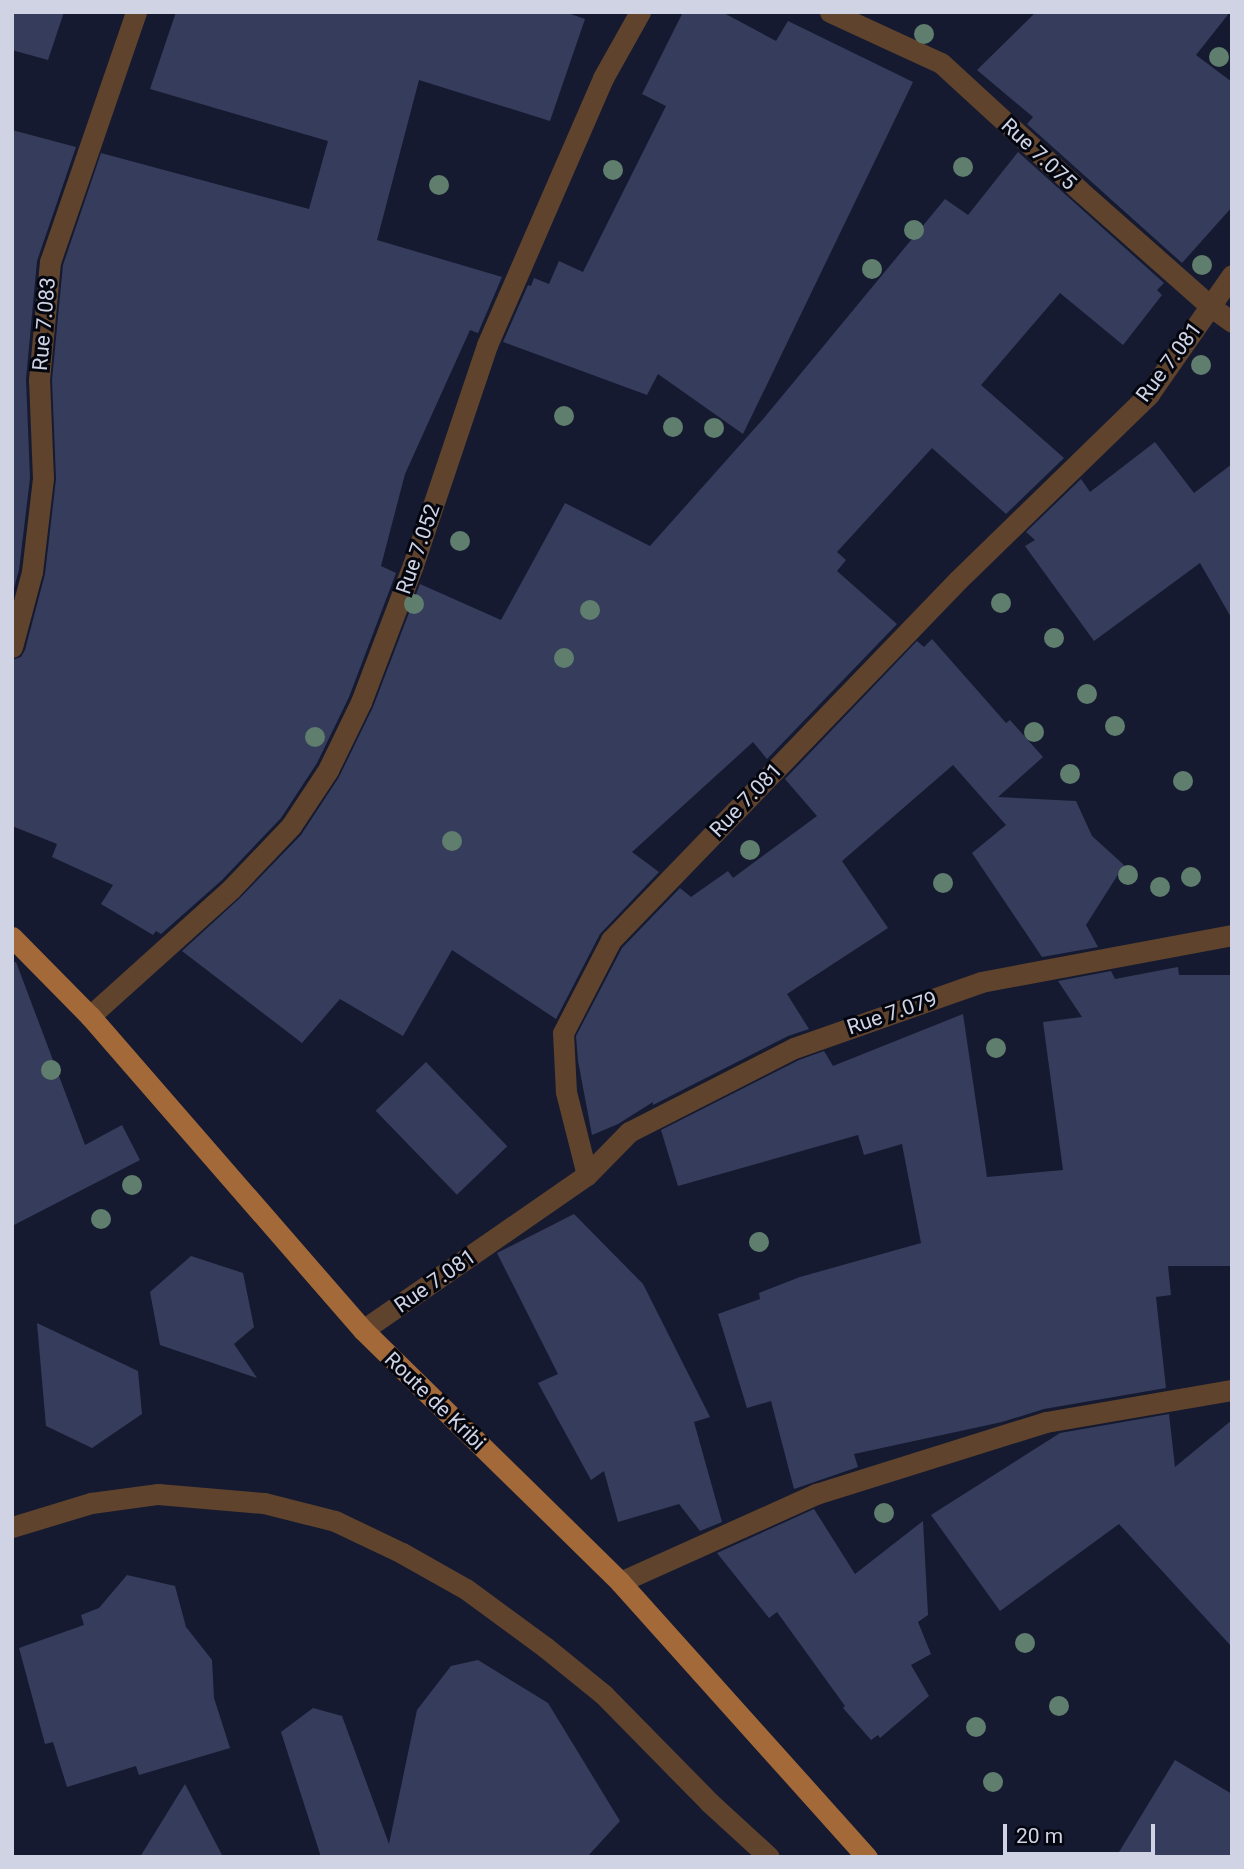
<!DOCTYPE html>
<style>
body{margin:0}
#map{position:relative;width:1244px;height:1869px;overflow:hidden;background:#151a30;font-family:Roboto,sans-serif}
div>[style]{position:absolute}
.building>*{inset:0;background:#363d5c;transform-origin:0 0}
.minor>*{height:21px;margin:-10.5px;padding:0 10.5px;transform-origin:10.5px;border-radius:10.5px;background:#5f432d}
.major>*{height:21px;margin:-10.5px;padding:0 10.5px;transform-origin:10.5px;border-radius:10.5px;background:#a36939}
.trees>*{width:20px;height:20px;margin:-10px;border-radius:50%;background:#5f7e6e}
span{translate:-50% -50%;white-space:nowrap;text-align:center;line-height:1.15;-webkit-text-stroke:6px #04060f;paint-order:stroke}
.street-label{font-size:21px;color:#cfd3e3}
.frame{position:absolute;inset:0;border:14px solid #cfd3e3;pointer-events:none}
.scale{position:absolute;left:1003px;top:1824px;width:152px;height:32px;box-sizing:border-box;border:4px solid #cfd3e3;border-top:0;padding-left:9px;font-size:21px;line-height:24px;white-space:nowrap;color:#cfd3e3;-webkit-text-stroke:5px #04060f;paint-order:stroke}
</style>
<div id="map">
<div class="building">
<div style="clip-path:polygon(12px 12px,64px 12px,48px 60px,12px 50px)"></div>
<div style="clip-path:polygon(176px 12px,565px 12px,585px 19px,550px 121px,419px 80px,377px 240px,502px 277px,478px 333px,470px 330px,405px 474px,381px 566px,396px 573px,349px 697px,317px 763px,281px 818px,222px 880px,161px 934px,156px 931px,153px 935px,101px 904px,113px 885px,52px 857px,57px 844px,12px 826px,12px 660px,21px 657px,25px 650px,45px 574px,56px 479px,52px 380px,63px 265px,101px 153px,309px 209px,328px 141px,150px 89px)"></div>
<div style="clip-path:polygon(683px 12px,722px 12px,776px 41px,788px 21px,913px 82px,743px 434px,658px 374px,647px 395px,503px 342px,528px 285px,531px 286px,534px 278px,549px 284px,559px 261px,583px 272px,666px 106px,642px 94px)"></div>
<div style="clip-path:polygon(1036px 12px,1230px 12px,1196px 55px,1232px 82px,1232px 207px,1182px 263px,1027px 124px,1033px 117px,977px 70px)"></div>
<div style="clip-path:polygon(12px 130px,76px 147px,37px 261px,26px 379px,30px 478px,19px 570px,12px 595px)"></div>
<div style="clip-path:polygon(1018px 152px,1164px 283px,1157px 290px,1162px 295px,1123px 345px,1060px 293px,981px 385px,1064px 458px,1006px 514px,932px 448px,837px 552px,846px 560px,837px 571px,897px 624px,767px 759px,753px 742px,632px 852px,659px 872px,600px 934px,556px 1019px,452px 950px,403px 1036px,340px 999px,302px 1043px,182px 951px,240px 898px,301px 835px,339px 777px,373px 707px,420px 584px,501px 620px,565px 503px,650px 546px,764px 418px,945px 199px,968px 215px)"></div>
<div style="clip-path:polygon(1155px 442px,1194px 493px,1232px 464px,1232px 619px,1200px 563px,1094px 641px,1025px 546px,1035px 540px,1026px 532px,1081px 479px,1090px 492px)"></div>
<div style="clip-path:polygon(932px 639px,1006px 723px,1010px 720px,1043px 757px,998px 797px,1076px 801px,1092px 836px,1124px 865px,1086px 925px,1098px 947px,1042px 957px,972px 853px,1006px 825px,953px 765px,842px 861px,888px 928px,787px 994px,809px 1029px,788px 1036px,653px 1105px,653px 1102px,618px 1124px,592px 1135px,578px 1061px,576px 1036px,622px 948px,680px 888px,691px 897px,728px 871px,733px 878px,817px 816px,785px 779px,917px 641px,924px 647px)"></div>
<div style="clip-path:polygon(16px 962px,85px 1145px,122px 1125px,140px 1160px,12px 1226px,12px 963px)"></div>
<div style="clip-path:polygon(1178px 967px,1179px 975px,1232px 975px,1232px 1266px,1168px 1266px,1171px 1295px,1156px 1297px,1166px 1388px,1044px 1409px,1002px 1422px,854px 1454px,858px 1467px,794px 1489px,771px 1401px,747px 1408px,718px 1314px,760px 1299px,759px 1293px,800px 1277px,921px 1243px,902px 1144px,864px 1155px,858px 1135px,678px 1186px,661px 1130px,799px 1060px,824px 1051px,833px 1066px,963px 1014px,987px 1177px,1063px 1170px,1043px 1022px,1082px 1017px,1058px 981px,1111px 971px,1115px 979px)"></div>
<div style="left:426px;top:1062px;width:117px;height:70px;rotate:46deg"></div>
<div style="clip-path:polygon(574px 1214px,643px 1284px,710px 1417px,694px 1422px,722px 1522px,700px 1531px,679px 1504px,618px 1522px,604px 1471px,591px 1480px,538px 1383px,558px 1374px,497px 1253px)"></div>
<div style="clip-path:polygon(191px 1256px,243px 1273px,254px 1327px,234px 1344px,257px 1378px,160px 1345px,150px 1292px)"></div>
<div style="clip-path:polygon(37px 1323px,138px 1371px,142px 1414px,92px 1448px,46px 1426px)"></div>
<div style="clip-path:polygon(1169px 1414px,1175px 1467px,1232px 1420px,1232px 1647px,1119px 1524px,1000px 1611px,931px 1515px,1060px 1433px)"></div>
<div style="clip-path:polygon(814px 1509px,855px 1574px,923px 1521px,928px 1615px,918px 1622px,931px 1654px,911px 1665px,929px 1696px,880px 1738px,878px 1735px,871px 1740px,843px 1708px,845px 1706px,777px 1612px,769px 1618px,717px 1553px)"></div>
<div style="clip-path:polygon(127px 1575px,175px 1586px,186px 1627px,212px 1660px,214px 1698px,230px 1748px,139px 1775px,136px 1766px,67px 1787px,53px 1742px,45px 1744px,19px 1648px,84px 1625px,81px 1615px,99px 1608px)"></div>
<div style="clip-path:polygon(478px 1660px,548px 1703px,620px 1821px,587px 1857px,321px 1857px,281px 1732px,313px 1708px,342px 1716px,389px 1844px,417px 1710px,451px 1666px)"></div>
<div style="clip-path:polygon(1175px 1760px,1232px 1794px,1232px 1857px,1116px 1857px)"></div>
<div style="clip-path:polygon(185px 1784px,223px 1857px,140px 1857px)"></div>
</div>
<div class="minor">
<div style="left:830px;top:12px;width:122px;rotate:24.7deg"></div>
<div style="left:941px;top:63px;width:188px;rotate:42.6deg"></div>
<div style="left:1079px;top:190px;width:175px;rotate:41.5deg"></div>
<div style="left:1210px;top:306px;width:27px;rotate:36deg"></div>
<div style="left:12px;top:647px;width:78px;rotate:-75.1deg"></div>
<div style="left:32px;top:572px;width:95px;rotate:-83.3deg"></div>
<div style="left:43px;top:478px;width:98px;rotate:-92.3deg"></div>
<div style="left:39px;top:380px;width:119px;rotate:-84.7deg"></div>
<div style="left:50px;top:262px;width:264px;rotate:-71deg"></div>
<div style="left:90px;top:1016px;width:190px;rotate:-42deg"></div>
<div style="left:231px;top:889px;width:87px;rotate:-46.4deg"></div>
<div style="left:291px;top:826px;width:67px;rotate:-56.5deg"></div>
<div style="left:328px;top:770px;width:76px;rotate:-64.1deg"></div>
<div style="left:361px;top:702px;width:147px;rotate:-69.2deg"></div>
<div style="left:413px;top:565px;width:232px;rotate:-71.4deg"></div>
<div style="left:487px;top:345px;width:291px;rotate:-66.5deg"></div>
<div style="left:603px;top:78px;width:76px;rotate:-60.7deg"></div>
<div style="left:587px;top:1175px;width:60px;rotate:-45.7deg"></div>
<div style="left:629px;top:1132px;width:185px;rotate:-27deg"></div>
<div style="left:794px;top:1048px;width:198px;rotate:-19.4deg"></div>
<div style="left:981px;top:982px;width:255px;rotate:-10.6deg"></div>
<div style="left:363px;top:1330px;width:272px;rotate:-34.7deg"></div>
<div style="left:587px;top:1175px;width:86px;rotate:-104.2deg"></div>
<div style="left:566px;top:1092px;width:59px;rotate:-92.9deg"></div>
<div style="left:563px;top:1033px;width:105px;rotate:-62.7deg"></div>
<div style="left:611px;top:940px;width:500px;rotate:-46.05deg"></div>
<div style="left:958px;top:580px;width:267px;rotate:-44.2deg"></div>
<div style="left:1149px;top:394px;width:145px;rotate:-55.1deg"></div>
<div style="left:12px;top:1527px;width:83px;rotate:-16.9deg"></div>
<div style="left:91px;top:1503px;width:68px;rotate:-7.7deg"></div>
<div style="left:158px;top:1494px;width:106px;rotate:4.9deg"></div>
<div style="left:264px;top:1503px;width:73px;rotate:14.2deg"></div>
<div style="left:335px;top:1521px;width:74px;rotate:25.5deg"></div>
<div style="left:402px;top:1553px;width:73px;rotate:29.4deg"></div>
<div style="left:466px;top:1589px;width:98px;rotate:36.3deg"></div>
<div style="left:545px;top:1647px;width:76px;rotate:39.1deg"></div>
<div style="left:604px;top:1695px;width:150px;rotate:45.5deg"></div>
<div style="left:709px;top:1802px;width:81px;rotate:42.5deg"></div>
<div style="left:620px;top:1582px;width:215px;rotate:-24.2deg"></div>
<div style="left:816px;top:1494px;width:241px;rotate:-17.4deg"></div>
<div style="left:1046px;top:1422px;width:189px;rotate:-9.8deg"></div>
</div>
<div class="major">
<div style="left:12px;top:937px;width:111px;rotate:45.4deg"></div>
<div style="left:90px;top:1016px;width:416px;rotate:49deg"></div>
<div style="left:363px;top:1330px;width:360px;rotate:44.4deg"></div>
<div style="left:620px;top:1582px;width:370px;rotate:48.1deg"></div>
</div>
<div class="trees">
<div style="left:924px;top:34px"></div>
<div style="left:1219px;top:57px"></div>
<div style="left:963px;top:167px"></div>
<div style="left:613px;top:170px"></div>
<div style="left:439px;top:185px"></div>
<div style="left:914px;top:230px"></div>
<div style="left:1202px;top:265px"></div>
<div style="left:872px;top:269px"></div>
<div style="left:1201px;top:365px"></div>
<div style="left:564px;top:416px"></div>
<div style="left:673px;top:427px"></div>
<div style="left:714px;top:428px"></div>
<div style="left:460px;top:541px"></div>
<div style="left:1001px;top:603px"></div>
<div style="left:414px;top:604px"></div>
<div style="left:590px;top:610px"></div>
<div style="left:1054px;top:638px"></div>
<div style="left:564px;top:658px"></div>
<div style="left:1087px;top:694px"></div>
<div style="left:1115px;top:726px"></div>
<div style="left:1034px;top:732px"></div>
<div style="left:315px;top:737px"></div>
<div style="left:1070px;top:774px"></div>
<div style="left:1183px;top:781px"></div>
<div style="left:452px;top:841px"></div>
<div style="left:750px;top:850px"></div>
<div style="left:1128px;top:875px"></div>
<div style="left:1191px;top:877px"></div>
<div style="left:943px;top:883px"></div>
<div style="left:1160px;top:887px"></div>
<div style="left:996px;top:1048px"></div>
<div style="left:51px;top:1070px"></div>
<div style="left:132px;top:1185px"></div>
<div style="left:101px;top:1219px"></div>
<div style="left:759px;top:1242px"></div>
<div style="left:884px;top:1513px"></div>
<div style="left:1025px;top:1643px"></div>
<div style="left:1059px;top:1706px"></div>
<div style="left:976px;top:1727px"></div>
<div style="left:993px;top:1782px"></div>
</div>
<div class="street-label">
<span style="left:1039px;top:154px;rotate:43deg">Rue 7.075</span>
<span style="left:44px;top:324px;rotate:-85deg">Rue 7.083</span>
<span style="left:1169px;top:362px;rotate:-53deg">Rue 7.081</span>
<span style="left:418px;top:549px;rotate:-71deg">Rue 7.052</span>
<span style="left:746px;top:800px;rotate:-46deg">Rue 7.081</span>
<span style="left:892px;top:1013px;rotate:-19deg">Rue 7.079</span>
<span style="left:435px;top:1281px;rotate:-35deg">Rue 7.081</span>
<span style="left:435px;top:1401px;rotate:44deg">Route de Kribi</span>
</div>
<div class="frame"></div>
<div class="scale">20 m</div>
</div>
